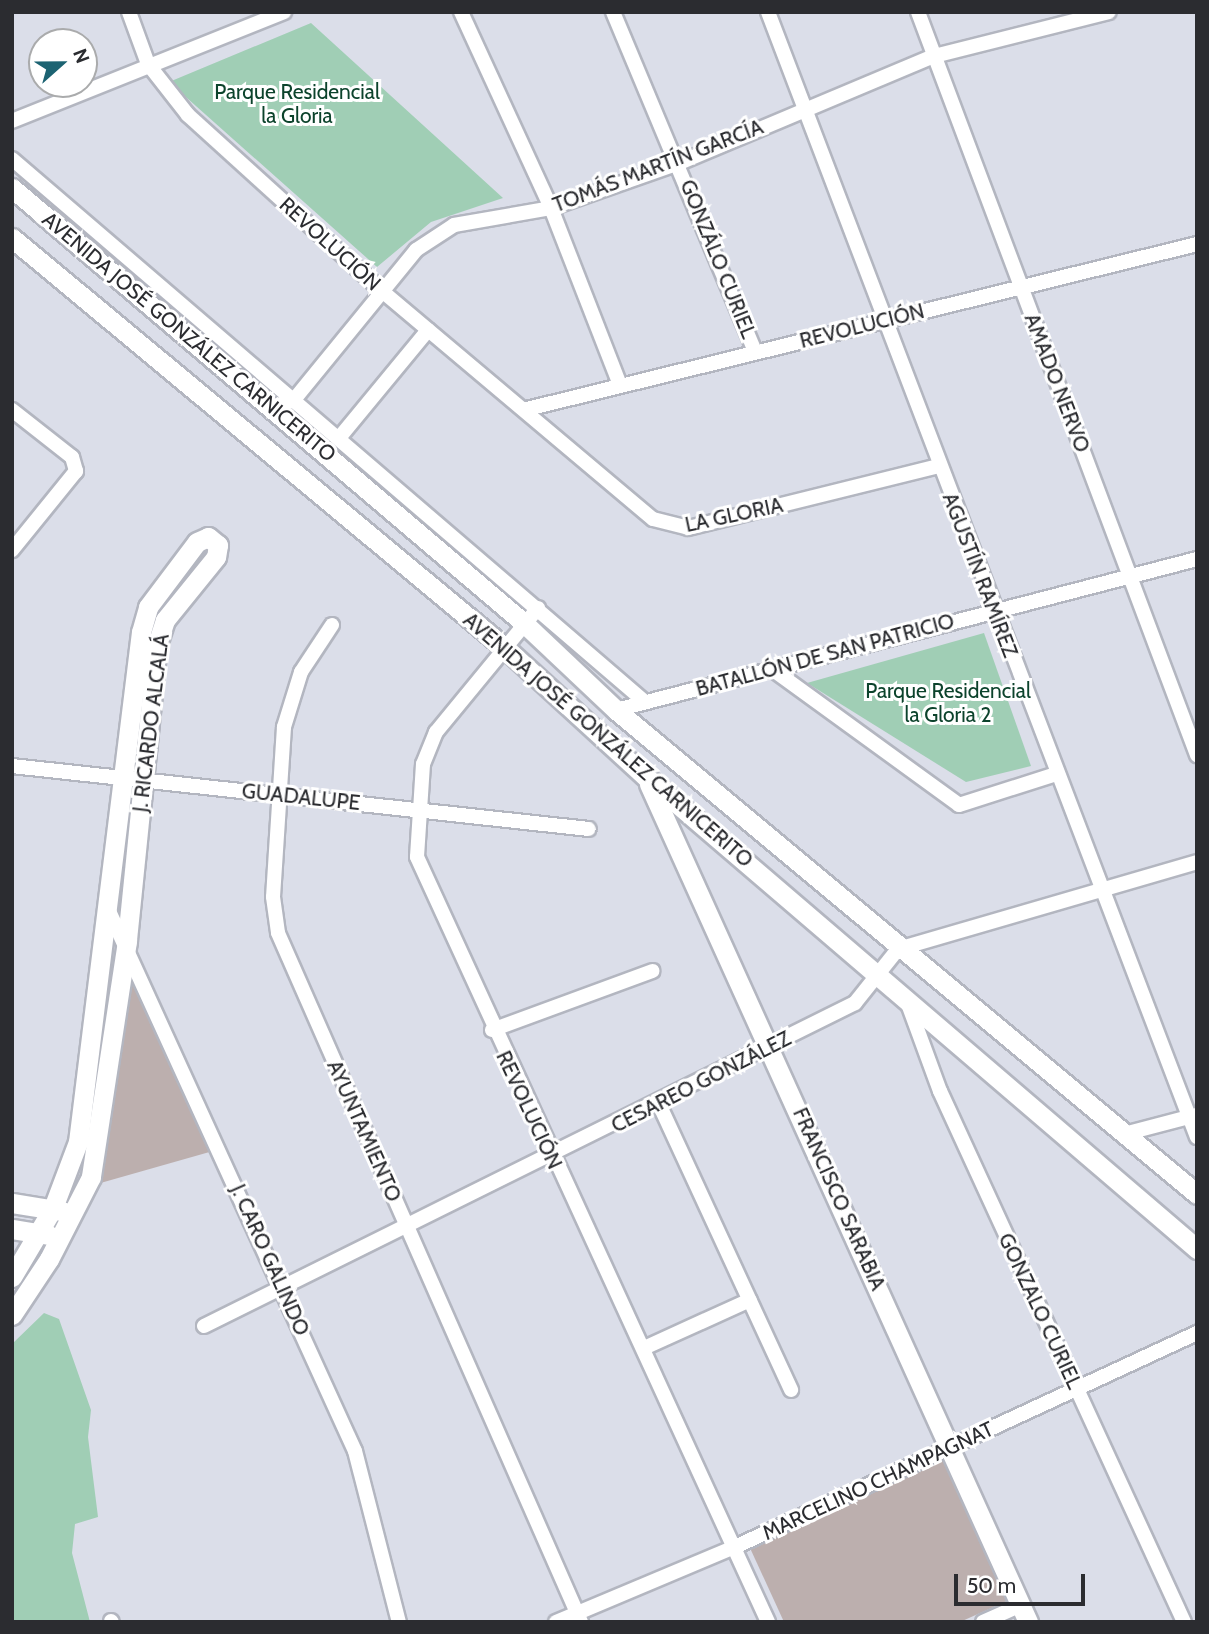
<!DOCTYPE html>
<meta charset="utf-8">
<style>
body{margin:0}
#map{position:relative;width:1209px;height:1634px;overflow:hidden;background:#dbdee9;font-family:Cabin,sans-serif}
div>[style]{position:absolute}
.green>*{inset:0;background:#a0ceb5}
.building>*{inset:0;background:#bcafae}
.roads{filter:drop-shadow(2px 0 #b3b6c0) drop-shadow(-2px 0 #b3b6c0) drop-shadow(0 2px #b3b6c0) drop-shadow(0 -2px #b3b6c0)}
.street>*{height:14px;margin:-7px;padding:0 7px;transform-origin:7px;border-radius:7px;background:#fff}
.secondary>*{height:19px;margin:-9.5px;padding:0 9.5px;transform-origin:9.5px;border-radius:9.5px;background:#fff}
span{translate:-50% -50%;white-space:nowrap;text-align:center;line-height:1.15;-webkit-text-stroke:6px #fff;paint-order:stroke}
.park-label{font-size:21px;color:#0c432c}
.street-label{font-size:21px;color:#2b2c30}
.frame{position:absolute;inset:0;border:14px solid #2b2c30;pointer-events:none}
.north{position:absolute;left:28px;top:28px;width:70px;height:70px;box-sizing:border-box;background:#fff;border:2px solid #aaabac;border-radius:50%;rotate:69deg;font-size:19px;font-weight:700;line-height:28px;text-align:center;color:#2b2c30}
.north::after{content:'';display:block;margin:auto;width:24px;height:32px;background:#1c6372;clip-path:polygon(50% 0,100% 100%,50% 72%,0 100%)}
.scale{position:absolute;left:954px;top:1574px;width:131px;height:32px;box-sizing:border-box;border:4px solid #2b2c30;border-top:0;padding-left:9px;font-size:21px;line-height:24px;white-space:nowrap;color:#2b2c30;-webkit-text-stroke:5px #fff;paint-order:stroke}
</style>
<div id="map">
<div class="green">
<div style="clip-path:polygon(311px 23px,503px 198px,431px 222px,377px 267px,169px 82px)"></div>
<div style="clip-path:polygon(984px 633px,1031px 766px,966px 782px,807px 683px)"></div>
<div style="clip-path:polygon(44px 1313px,59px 1319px,91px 1410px,88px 1437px,98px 1517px,75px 1524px,72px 1553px,90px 1622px,12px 1622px,12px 1344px)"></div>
</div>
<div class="building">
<div style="clip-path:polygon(129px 951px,213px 1151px,97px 1184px)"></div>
<div style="clip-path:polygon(943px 1458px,1007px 1601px,960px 1622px,784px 1622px,750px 1548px)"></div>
</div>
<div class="roads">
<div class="street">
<div style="left:129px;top:12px;width:55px;rotate:69.9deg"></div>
<div style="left:148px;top:64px;width:65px;rotate:51.9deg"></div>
<div style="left:188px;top:115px;width:262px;rotate:42.2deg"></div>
<div style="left:382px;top:291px;width:354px;rotate:40.1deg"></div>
<div style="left:653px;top:519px;width:36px;rotate:14deg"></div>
<div style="left:688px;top:528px;width:258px;rotate:-13.9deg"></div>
<div style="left:461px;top:12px;width:216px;rotate:65.3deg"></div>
<div style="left:551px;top:208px;width:190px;rotate:68.7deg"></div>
<div style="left:613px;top:12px;width:368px;rotate:67.3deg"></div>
<div style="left:768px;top:12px;width:1204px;rotate:69.13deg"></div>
<div style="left:918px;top:12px;width:794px;rotate:69.42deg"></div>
<div style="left:12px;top:121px;width:293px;rotate:-21.8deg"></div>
<div style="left:12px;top:159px;width:834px;rotate:40.62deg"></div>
<div style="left:270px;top:407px;width:24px;rotate:-15deg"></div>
<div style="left:293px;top:401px;width:195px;rotate:-50.8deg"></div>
<div style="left:416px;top:250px;width:45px;rotate:-33.3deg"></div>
<div style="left:454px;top:225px;width:98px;rotate:-9.9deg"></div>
<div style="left:551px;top:208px;width:136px;rotate:-19.4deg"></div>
<div style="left:679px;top:163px;width:277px;rotate:-22.8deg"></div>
<div style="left:934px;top:56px;width:180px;rotate:-14.1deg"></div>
<div style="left:527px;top:409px;width:690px;rotate:-13.83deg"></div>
<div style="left:12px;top:410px;width:76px;rotate:38.1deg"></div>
<div style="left:72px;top:457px;width:15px;rotate:74deg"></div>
<div style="left:76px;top:471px;width:102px;rotate:129deg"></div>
<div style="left:339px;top:438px;width:140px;rotate:-50.5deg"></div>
<div style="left:538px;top:608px;width:161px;rotate:129.4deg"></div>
<div style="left:436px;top:732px;width:35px;rotate:112deg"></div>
<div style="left:423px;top:764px;width:93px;rotate:93.7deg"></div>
<div style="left:417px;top:857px;width:842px;rotate:65.35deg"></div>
<div style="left:332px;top:625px;width:56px;rotate:123.4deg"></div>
<div style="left:301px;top:672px;width:58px;rotate:107.2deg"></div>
<div style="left:284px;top:727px;width:170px;rotate:93.7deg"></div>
<div style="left:273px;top:897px;width:36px;rotate:82deg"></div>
<div style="left:278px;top:933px;width:753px;rotate:66.26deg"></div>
<div style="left:772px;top:669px;width:231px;rotate:36deg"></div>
<div style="left:959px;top:805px;width:102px;rotate:-17.7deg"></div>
<div style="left:616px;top:710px;width:600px;rotate:-14.57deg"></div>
<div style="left:12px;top:766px;width:580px;rotate:6.23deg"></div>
<div style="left:109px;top:911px;width:593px;rotate:65.51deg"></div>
<div style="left:355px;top:1451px;width:177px;rotate:75.6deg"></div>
<div style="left:907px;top:1001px;width:96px;rotate:69.9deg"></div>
<div style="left:940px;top:1091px;width:584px;rotate:65.32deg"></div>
<div style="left:492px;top:1030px;width:171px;rotate:-20.2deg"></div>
<div style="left:659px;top:1104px;width:315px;rotate:65.2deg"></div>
<div style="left:1124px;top:1134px;width:75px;rotate:-14.6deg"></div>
<div style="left:204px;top:1326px;width:727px;rotate:-26.39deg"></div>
<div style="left:855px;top:1003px;width:69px;rotate:-51.5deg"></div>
<div style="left:898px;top:949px;width:311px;rotate:-16.2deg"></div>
<div style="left:644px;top:1348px;width:116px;rotate:-24.4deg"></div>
<div style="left:111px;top:1621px;width:1px;rotate:45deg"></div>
<div style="left:556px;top:1622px;width:196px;rotate:-22.8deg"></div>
<div style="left:737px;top:1546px;width:507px;rotate:-24.85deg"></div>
<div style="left:983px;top:1622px;width:42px;rotate:-24.1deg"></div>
</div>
<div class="secondary">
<div style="left:12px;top:188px;width:673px;rotate:40.36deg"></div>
<div style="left:525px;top:624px;width:125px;rotate:43.4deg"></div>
<div style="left:616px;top:710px;width:756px;rotate:39.8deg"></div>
<div style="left:12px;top:238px;width:640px;rotate:39.74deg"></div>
<div style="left:504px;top:647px;width:193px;rotate:42.5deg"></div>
<div style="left:646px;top:777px;width:726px;rotate:40.58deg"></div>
<div style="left:649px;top:784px;width:920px;rotate:65.66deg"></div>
<div style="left:12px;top:1203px;width:51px;rotate:9.1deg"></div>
<div style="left:12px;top:1229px;width:37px;rotate:9deg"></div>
<div style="left:12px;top:1277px;width:80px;rotate:-59.3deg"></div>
<div style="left:53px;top:1208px;width:71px;rotate:-69.3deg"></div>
<div style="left:78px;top:1142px;width:514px;rotate:-82.96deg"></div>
<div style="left:141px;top:632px;width:26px;rotate:-74deg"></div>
<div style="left:148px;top:607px;width:81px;rotate:-53deg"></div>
<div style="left:197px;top:542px;width:12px;rotate:-24deg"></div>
<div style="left:208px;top:537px;width:13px;rotate:39deg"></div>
<div style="left:218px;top:545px;width:12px;rotate:99deg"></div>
<div style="left:216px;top:557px;width:81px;rotate:129deg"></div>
<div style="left:165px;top:620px;width:25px;rotate:108deg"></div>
<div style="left:157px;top:644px;width:299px;rotate:95.8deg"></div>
<div style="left:127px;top:941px;width:239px;rotate:98.7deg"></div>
<div style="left:91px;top:1177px;width:92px;rotate:117.1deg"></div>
<div style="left:49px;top:1259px;width:67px;rotate:123.5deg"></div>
</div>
</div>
<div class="park-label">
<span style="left:297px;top:104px">Parque Residencial<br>la Gloria</span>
<span style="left:948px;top:703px">Parque Residencial<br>la Gloria 2</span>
</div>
<div class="street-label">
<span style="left:658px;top:166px;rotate:-21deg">TOMÁS MARTÍN GARCÍA</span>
<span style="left:330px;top:244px;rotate:42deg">REVOLUCIÓN</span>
<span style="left:718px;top:259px;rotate:68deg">GONZÁLO CURIEL</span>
<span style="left:862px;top:326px;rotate:-14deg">REVOLUCIÓN</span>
<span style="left:189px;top:337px;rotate:40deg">AVENIDA JOSÉ GONZÁLEZ CARNICERITO</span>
<span style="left:1057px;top:383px;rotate:69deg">AMADO NERVO</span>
<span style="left:734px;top:515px;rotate:-12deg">LA GLORIA</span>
<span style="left:980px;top:575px;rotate:69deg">AGUSTÍN RAMÍREZ</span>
<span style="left:825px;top:655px;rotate:-15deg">BATALLÓN DE SAN PATRICIO</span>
<span style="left:151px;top:723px;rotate:-83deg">J. RICARDO ALCALÁ</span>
<span style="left:608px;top:740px;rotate:41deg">AVENIDA JOSÉ GONZÁLEZ CARNICERITO</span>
<span style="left:301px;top:797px;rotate:6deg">GUADALUPE</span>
<span style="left:701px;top:1082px;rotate:-27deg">CESAREO GONZÁLEZ</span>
<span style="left:529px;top:1110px;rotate:65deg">REVOLUCIÓN</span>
<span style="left:364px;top:1131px;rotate:66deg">AYUNTAMIENTO</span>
<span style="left:839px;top:1199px;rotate:66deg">FRANCISCO SARABIA</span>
<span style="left:270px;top:1260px;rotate:66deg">J. CARO GALINDO</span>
<span style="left:1040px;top:1311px;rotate:65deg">GONZALO CURIEL</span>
<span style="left:878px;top:1481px;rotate:-25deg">MARCELINO CHAMPAGNAT</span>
</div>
<div class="frame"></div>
<div class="north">N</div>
<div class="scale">50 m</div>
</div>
